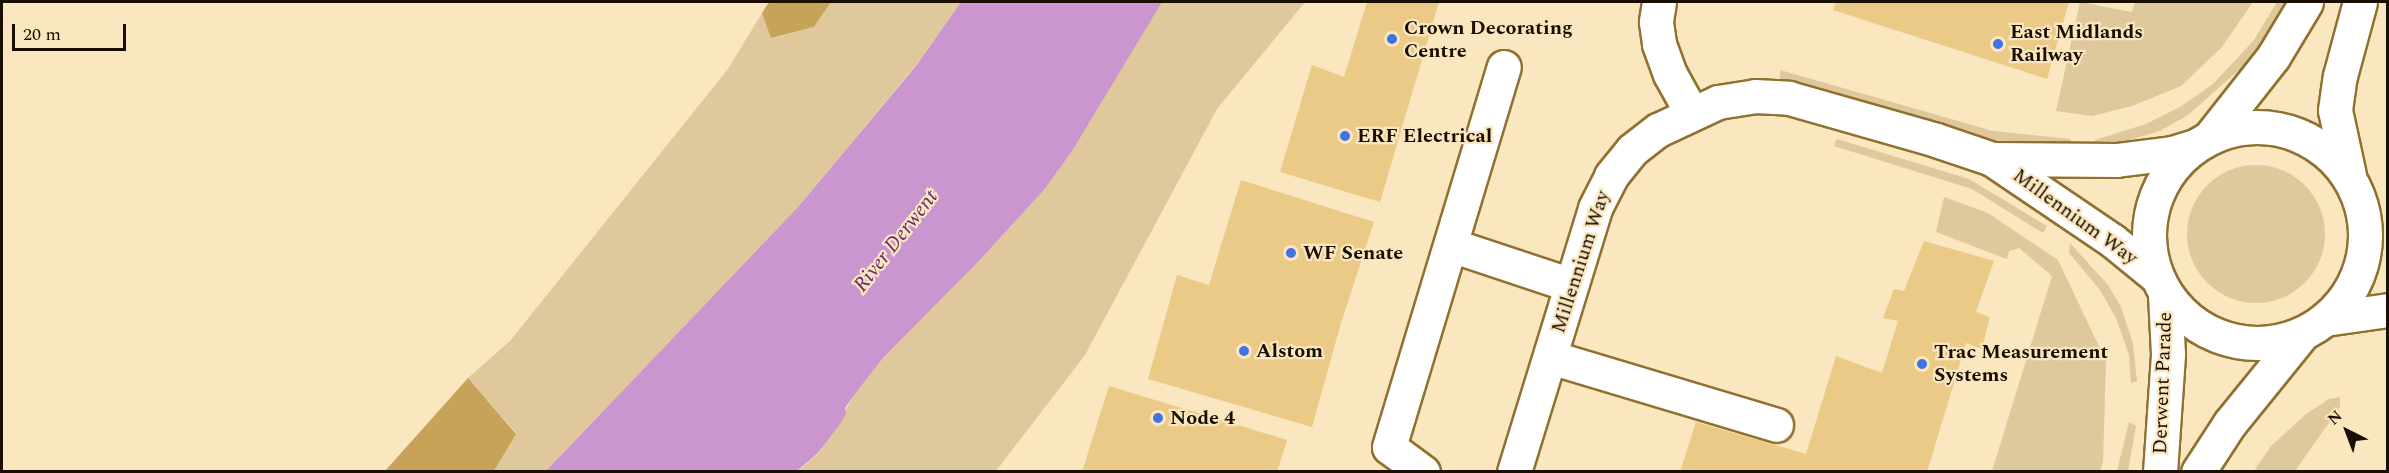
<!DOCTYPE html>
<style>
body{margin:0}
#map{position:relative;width:2389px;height:473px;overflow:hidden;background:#fae6bf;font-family:Spectral,serif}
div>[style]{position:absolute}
.green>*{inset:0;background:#dec89c}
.round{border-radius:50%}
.forest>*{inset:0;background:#c7a35a}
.water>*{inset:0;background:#cb95d0}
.building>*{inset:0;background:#ebc987}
.roads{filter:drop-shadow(2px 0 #90712f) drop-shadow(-2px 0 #90712f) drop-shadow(0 2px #90712f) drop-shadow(0 -2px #90712f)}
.minor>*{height:33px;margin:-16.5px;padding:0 16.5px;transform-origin:16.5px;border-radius:16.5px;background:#fff}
.minor>.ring{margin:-16.5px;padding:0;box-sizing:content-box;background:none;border:33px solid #fff;border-radius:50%}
.dots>*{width:16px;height:16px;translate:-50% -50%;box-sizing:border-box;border:3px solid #fae6bf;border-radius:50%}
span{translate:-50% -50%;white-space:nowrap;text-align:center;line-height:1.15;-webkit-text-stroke:4.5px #fae6bf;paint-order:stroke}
.poi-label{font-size:20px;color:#1a0e00;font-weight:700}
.left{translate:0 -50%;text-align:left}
.street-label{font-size:20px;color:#1a0e00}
.water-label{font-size:21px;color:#68286f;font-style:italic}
.frame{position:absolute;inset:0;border:3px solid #1a0e00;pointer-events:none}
.north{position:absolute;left:2317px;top:401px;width:60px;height:60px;-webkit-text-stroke:4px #fae6bf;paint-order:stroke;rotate:318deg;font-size:16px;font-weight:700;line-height:24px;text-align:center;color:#1a0e00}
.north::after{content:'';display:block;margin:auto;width:21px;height:27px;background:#1a0e00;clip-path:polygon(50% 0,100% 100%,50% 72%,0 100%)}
.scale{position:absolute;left:12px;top:24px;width:114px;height:27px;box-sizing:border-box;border:3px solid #1a0e00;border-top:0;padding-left:8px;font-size:18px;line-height:21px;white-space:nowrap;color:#1a0e00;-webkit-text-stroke:4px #fae6bf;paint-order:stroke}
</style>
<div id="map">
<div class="green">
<div style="clip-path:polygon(831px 2px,961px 2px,915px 66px,798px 207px,546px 471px,494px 471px,516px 433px,468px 378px,510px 341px,728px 69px,762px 13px,772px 38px,814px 27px)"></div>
<div style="clip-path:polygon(1162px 2px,1305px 2px,1217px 109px,1085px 355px,996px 471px,797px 472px,819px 453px,855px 394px,883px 358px,978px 262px,1043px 191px)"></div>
<div style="clip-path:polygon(2080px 2px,2132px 12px,2135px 2px,2253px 2px,2221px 48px,2181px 86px,2132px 106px,2092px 116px,2056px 111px)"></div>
<div style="clip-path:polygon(2277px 2px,2288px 2px,2256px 55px,2188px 115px,2160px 131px,2095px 150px,2095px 140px,2146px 124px,2180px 107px,2213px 84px,2254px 40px)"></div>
<div style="clip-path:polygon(1780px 70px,1993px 131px,2071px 139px,2070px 147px,2004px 144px,1968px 136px,1780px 80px)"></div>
<div style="clip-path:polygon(1837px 139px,1969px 179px,2047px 226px,2043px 233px,1972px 189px,1834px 146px)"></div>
<div class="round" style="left:2187px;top:165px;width:138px;height:138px"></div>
<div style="clip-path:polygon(1944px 197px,1988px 213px,2058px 260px,2106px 361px,2103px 462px,2100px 471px,1992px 471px,2052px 276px,2019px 248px,2009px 251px,2007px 259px,1936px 232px)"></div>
<div style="clip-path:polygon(2070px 243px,2108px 285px,2121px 307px,2133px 344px,2137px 381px,2131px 383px,2129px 355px,2116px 318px,2100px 290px,2069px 253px)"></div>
<div style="clip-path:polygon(2340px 397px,2340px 407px,2295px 471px,2254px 471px,2271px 446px,2306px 414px,2329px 399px)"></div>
<div style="clip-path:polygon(2129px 422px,2136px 426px,2128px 471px,2117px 471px)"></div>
</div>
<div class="forest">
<div style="clip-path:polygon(769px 2px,831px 2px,814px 27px,771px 38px,762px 13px)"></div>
<div style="clip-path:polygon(468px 378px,516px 434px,494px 471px,385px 471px)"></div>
</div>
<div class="water">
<div style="clip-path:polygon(961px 2px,1162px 2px,1072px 151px,1043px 191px,978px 262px,883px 358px,855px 394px,845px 408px,846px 414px,840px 424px,818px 453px,797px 471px,546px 471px,798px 207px,915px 67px)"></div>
</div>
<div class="building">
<div style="clip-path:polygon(1367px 2px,1439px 2px,1380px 202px,1280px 172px,1312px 65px,1344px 77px)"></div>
<div style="clip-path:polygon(1836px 2px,2069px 2px,2047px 79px,1833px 10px)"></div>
<div style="clip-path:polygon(1241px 180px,1374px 222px,1341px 323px,1312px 427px,1148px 379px,1177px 275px,1209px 285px)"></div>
<div style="clip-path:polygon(1924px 241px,1994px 261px,1976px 312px,1990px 317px,1982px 349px,1966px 343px,1927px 472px,1680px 472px,1696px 422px,1806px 454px,1836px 356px,1882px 373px,1898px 321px,1883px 318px,1894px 289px,1904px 291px)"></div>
<div style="clip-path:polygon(1109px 386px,1287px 440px,1277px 472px,1082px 472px)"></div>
</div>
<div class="roads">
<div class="minor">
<div style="left:1659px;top:2px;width:20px;rotate:99deg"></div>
<div style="left:1656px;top:22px;width:22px;rotate:82deg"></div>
<div style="left:1659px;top:44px;width:32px;rotate:70deg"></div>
<div style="left:1670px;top:74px;width:43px;rotate:61.1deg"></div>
<div class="ring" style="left:2149px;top:127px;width:183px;height:183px"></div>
<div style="left:2210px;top:137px;width:102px;rotate:-51.8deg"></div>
<div style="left:2273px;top:57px;width:64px;rotate:-59deg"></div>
<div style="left:1992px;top:159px;width:124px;rotate:0.5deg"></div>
<div style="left:2116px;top:160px;width:56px;rotate:-7.1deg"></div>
<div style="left:2172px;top:153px;width:24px;rotate:-17deg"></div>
<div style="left:2349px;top:175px;width:66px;rotate:-102.2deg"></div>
<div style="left:2335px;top:110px;width:34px;rotate:-82deg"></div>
<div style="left:2340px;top:76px;width:77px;rotate:-74.9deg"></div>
<div style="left:1451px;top:245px;width:126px;rotate:18.4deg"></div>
<div style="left:2325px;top:319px;width:64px;rotate:-8.1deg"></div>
<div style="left:1550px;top:357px;width:236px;rotate:16.7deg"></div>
<div style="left:1423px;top:472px;width:42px;rotate:-143.7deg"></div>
<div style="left:1389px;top:447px;width:397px;rotate:-73.2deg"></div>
<div style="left:1514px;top:472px;width:276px;rotate:-72.9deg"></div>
<div style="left:1595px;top:208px;width:36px;rotate:-63deg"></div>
<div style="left:1611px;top:176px;width:33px;rotate:-51deg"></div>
<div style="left:1632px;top:150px;width:33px;rotate:-38deg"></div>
<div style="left:1658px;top:130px;width:66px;rotate:-25deg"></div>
<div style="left:1718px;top:102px;width:37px;rotate:-9deg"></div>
<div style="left:1755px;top:96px;width:34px;rotate:3deg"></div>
<div style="left:1789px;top:98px;width:153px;rotate:15.9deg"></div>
<div style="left:1936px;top:140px;width:59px;rotate:18.7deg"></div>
<div style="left:1992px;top:159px;width:146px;rotate:34.1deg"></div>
<div style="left:2113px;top:241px;width:57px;rotate:39.3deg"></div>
<div style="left:2160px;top:472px;width:118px;rotate:-86.1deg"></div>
<div style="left:2168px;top:354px;width:60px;rotate:-92.9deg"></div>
<div style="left:2198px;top:472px;width:59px;rotate:-56.9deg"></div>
<div style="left:2230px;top:423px;width:116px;rotate:-51deg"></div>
</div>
</div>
<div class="dots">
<div style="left:1392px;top:39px;background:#4073e3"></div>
<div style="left:1998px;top:44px;background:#4073e3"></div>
<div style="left:1345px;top:136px;background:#4073e3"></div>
<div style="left:1291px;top:253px;background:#4073e3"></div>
<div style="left:1244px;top:351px;background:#4073e3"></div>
<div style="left:1922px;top:364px;background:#4073e3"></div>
<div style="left:1158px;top:418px;background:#4073e3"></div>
</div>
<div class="poi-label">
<span class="left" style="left:1404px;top:40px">Crown Decorating<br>Centre</span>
<span class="left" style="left:2010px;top:44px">East Midlands<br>Railway</span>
<span class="left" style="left:1357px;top:136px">ERF Electrical</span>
<span class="left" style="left:1303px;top:253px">WF Senate</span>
<span class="left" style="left:1256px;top:351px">Alstom</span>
<span class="left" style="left:1934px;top:364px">Trac Measurement<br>Systems</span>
<span class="left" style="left:1170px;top:418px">Node 4</span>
</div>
<div class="street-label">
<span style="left:2075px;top:217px;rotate:36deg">Millennium Way</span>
<span style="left:1581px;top:262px;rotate:-72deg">Millennium Way</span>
<span style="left:2163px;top:383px;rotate:-88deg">Derwent Parade</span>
</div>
<div class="water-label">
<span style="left:896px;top:241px;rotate:-52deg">River Derwent</span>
</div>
<div class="frame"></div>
<div class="north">N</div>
<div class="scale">20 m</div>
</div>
